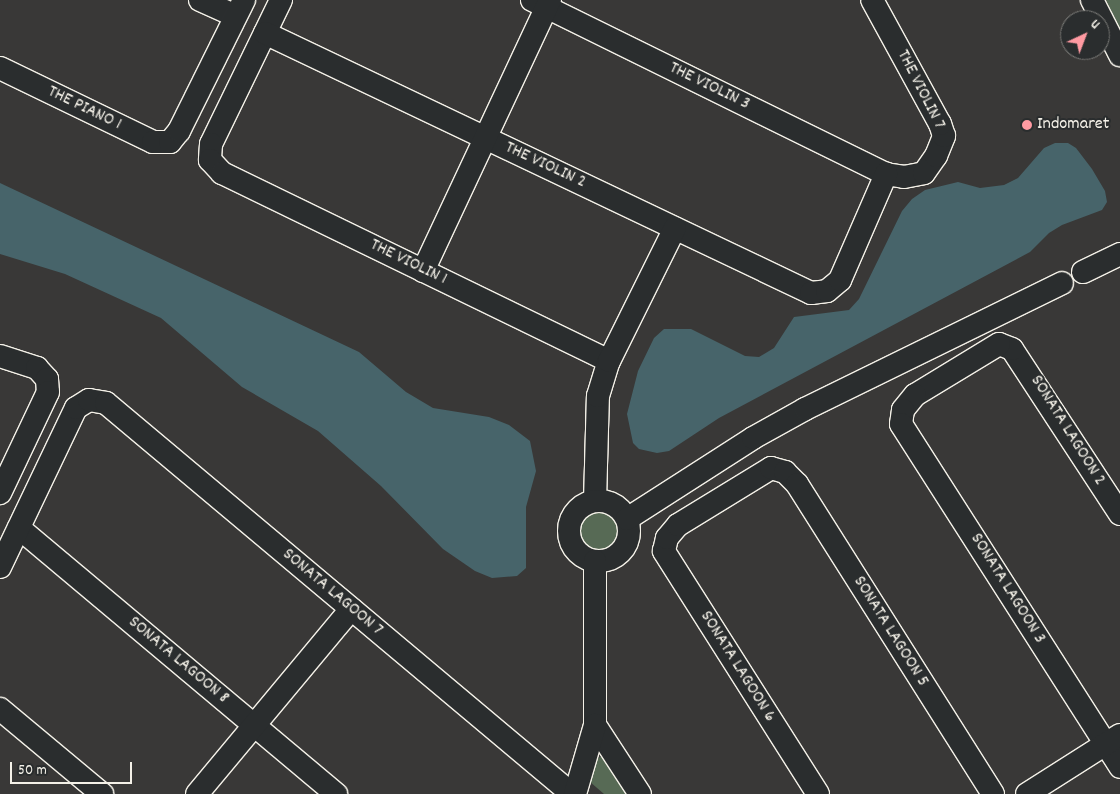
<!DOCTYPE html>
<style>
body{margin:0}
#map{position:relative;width:1120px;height:794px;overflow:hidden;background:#393837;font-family:Dekko,sans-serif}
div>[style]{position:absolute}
.green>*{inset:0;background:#576a55}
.round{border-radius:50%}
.water>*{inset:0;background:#47646a}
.roads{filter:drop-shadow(1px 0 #f4f1e8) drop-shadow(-1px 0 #f4f1e8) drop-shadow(0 1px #f4f1e8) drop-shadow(0 -1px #f4f1e8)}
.minor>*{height:22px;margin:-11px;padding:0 11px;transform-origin:11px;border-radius:11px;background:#2a2d2e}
.minor>.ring{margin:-11px;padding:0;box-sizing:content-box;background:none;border:22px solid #2a2d2e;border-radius:50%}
.dots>*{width:14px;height:14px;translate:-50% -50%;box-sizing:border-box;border:2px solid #2a2d2e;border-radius:50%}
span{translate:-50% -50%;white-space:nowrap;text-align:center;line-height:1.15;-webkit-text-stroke:4px #2a2d2e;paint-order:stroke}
.street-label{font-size:18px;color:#f4f1e8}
.poi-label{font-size:18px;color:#f4f1e8}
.left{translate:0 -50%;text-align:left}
.north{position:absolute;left:1060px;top:10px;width:50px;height:50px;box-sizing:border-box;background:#2a2d2e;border:1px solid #7b7b78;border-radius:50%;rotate:43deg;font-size:14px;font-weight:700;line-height:20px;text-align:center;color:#f4f1e8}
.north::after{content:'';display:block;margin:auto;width:18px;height:22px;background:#ff9aa2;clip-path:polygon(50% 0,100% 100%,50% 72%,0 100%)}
.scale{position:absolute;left:10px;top:762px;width:122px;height:22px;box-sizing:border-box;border:2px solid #f4f1e8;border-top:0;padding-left:6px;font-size:15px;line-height:18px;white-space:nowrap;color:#f4f1e8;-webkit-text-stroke:4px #2a2d2e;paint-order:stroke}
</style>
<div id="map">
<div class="green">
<div style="clip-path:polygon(1106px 0,1120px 0,1120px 30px)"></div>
<div class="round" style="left:579px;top:510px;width:42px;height:42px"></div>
<div style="clip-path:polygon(602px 756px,608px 758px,631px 794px,604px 794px,589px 781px,595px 760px)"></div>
</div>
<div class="water">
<div style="clip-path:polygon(1055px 143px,1068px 143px,1076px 148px,1092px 169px,1105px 191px,1107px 202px,1102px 210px,1062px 225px,1049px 233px,1030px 252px,719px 418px,669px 451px,657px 453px,639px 449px,633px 443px,627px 414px,638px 371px,654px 338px,664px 329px,691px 329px,745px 356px,759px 357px,774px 348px,794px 317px,849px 310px,859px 299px,902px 211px,912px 199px,925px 190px,958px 182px,980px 188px,1004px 185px,1018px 178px,1044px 148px)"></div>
<div style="clip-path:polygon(0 183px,359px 352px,406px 392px,433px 408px,489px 417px,509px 425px,530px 441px,536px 471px,526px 507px,526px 568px,517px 576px,492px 578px,475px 571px,443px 549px,381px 486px,318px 431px,242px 387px,161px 318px,65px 274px,0 254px)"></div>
</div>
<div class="roads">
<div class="minor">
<div style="left:200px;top:0;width:39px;rotate:24deg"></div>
<div style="left:281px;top:0;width:160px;rotate:115.9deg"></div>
<div style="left:211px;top:144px;width:16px;rotate:94deg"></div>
<div style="left:210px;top:160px;width:18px;rotate:47deg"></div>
<div style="left:222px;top:173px;width:430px;rotate:25.9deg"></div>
<div style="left:532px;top:0;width:394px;rotate:26.2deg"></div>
<div style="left:886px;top:174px;width:18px;rotate:9deg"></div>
<div style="left:904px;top:177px;width:20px;rotate:-11deg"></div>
<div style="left:924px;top:173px;width:21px;rotate:-55deg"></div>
<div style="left:936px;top:156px;width:22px;rotate:-68deg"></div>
<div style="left:944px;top:136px;width:13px;rotate:-108deg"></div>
<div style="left:940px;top:124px;width:141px;rotate:-118.7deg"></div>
<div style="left:1092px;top:0;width:62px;rotate:63deg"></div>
<div style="left:265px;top:33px;width:605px;rotate:25.46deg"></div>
<div style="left:811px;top:293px;width:16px;rotate:-7deg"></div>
<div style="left:827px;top:291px;width:17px;rotate:-40deg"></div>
<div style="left:840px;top:280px;width:116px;rotate:-66.5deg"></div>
<div style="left:0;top:68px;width:170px;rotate:25.8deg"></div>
<div style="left:153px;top:142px;width:17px"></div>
<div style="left:170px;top:142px;width:14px;rotate:-51deg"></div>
<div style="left:179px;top:131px;width:146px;rotate:-63.6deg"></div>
<div style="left:423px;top:271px;width:299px;rotate:-64.9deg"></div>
<div style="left:1083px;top:272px;width:41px;rotate:-25.9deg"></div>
<div style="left:0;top:356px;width:39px;rotate:18deg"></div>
<div style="left:37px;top:368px;width:15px;rotate:48deg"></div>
<div style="left:47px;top:379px;width:13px;rotate:86deg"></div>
<div style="left:48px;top:392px;width:112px;rotate:115.4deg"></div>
<div style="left:595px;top:501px;width:105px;rotate:-88.4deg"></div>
<div style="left:598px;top:396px;width:37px;rotate:-73deg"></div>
<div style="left:609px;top:361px;width:148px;rotate:-63.6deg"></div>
<div class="ring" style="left:569px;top:501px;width:38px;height:38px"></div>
<div style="left:1120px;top:514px;width:197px;rotate:-123.2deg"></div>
<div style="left:1012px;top:349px;width:14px;rotate:-159deg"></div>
<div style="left:999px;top:344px;width:98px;rotate:148.7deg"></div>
<div style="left:915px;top:395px;width:19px;rotate:129deg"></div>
<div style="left:903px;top:410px;width:14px;rotate:98deg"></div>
<div style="left:901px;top:424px;width:407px;rotate:57.4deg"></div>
<div style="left:627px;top:519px;width:150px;rotate:-32.7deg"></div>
<div style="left:753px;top:438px;width:60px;rotate:-29.1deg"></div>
<div style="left:805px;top:409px;width:286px;rotate:-26.1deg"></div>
<div style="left:19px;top:528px;width:414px;rotate:40deg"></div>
<div style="left:595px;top:561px;width:164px;rotate:90deg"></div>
<div style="left:595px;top:725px;width:82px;rotate:56.9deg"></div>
<div style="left:0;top:567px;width:176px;rotate:-64.5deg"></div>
<div style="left:76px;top:408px;width:15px;rotate:-32deg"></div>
<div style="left:89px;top:400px;width:17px;rotate:10deg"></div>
<div style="left:106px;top:403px;width:608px;rotate:40deg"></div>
<div style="left:0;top:709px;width:133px;rotate:39.8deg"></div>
<div style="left:197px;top:794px;width:241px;rotate:-50.2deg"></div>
<div style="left:575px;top:794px;width:72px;rotate:-73.8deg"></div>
<div style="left:818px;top:794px;width:288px;rotate:-122.4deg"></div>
<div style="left:664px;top:551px;width:13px;rotate:-77deg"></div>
<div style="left:667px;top:538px;width:17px;rotate:-50deg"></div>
<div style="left:678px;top:525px;width:109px;rotate:-31.5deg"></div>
<div style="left:771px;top:468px;width:15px;rotate:16deg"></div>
<div style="left:785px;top:472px;width:17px;rotate:45deg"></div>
<div style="left:797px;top:484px;width:367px;rotate:57.7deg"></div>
<div style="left:1027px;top:794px;width:110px;rotate:-32.4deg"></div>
</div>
</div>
<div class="dots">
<div style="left:1027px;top:125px;background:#ff9aa2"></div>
</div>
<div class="street-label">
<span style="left:709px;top:87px;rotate:26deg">THE VIOLIN 3</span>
<span style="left:920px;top:90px;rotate:63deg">THE VIOLIN 7</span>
<span style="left:84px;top:109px;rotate:26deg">THE PIANO 1</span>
<span style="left:545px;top:166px;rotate:25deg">THE VIOLIN 2</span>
<span style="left:408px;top:263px;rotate:26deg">THE VIOLIN 1</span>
<span style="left:1067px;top:431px;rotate:58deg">SONATA LAGOON 2</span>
<span style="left:1007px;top:589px;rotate:58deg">SONATA LAGOON 3</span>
<span style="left:332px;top:593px;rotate:40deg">SONATA LAGOON 7</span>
<span style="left:890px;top:632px;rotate:58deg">SONATA LAGOON 5</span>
<span style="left:178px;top:661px;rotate:40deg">SONATA LAGOON 8</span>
<span style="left:737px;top:667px;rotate:58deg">SONATA LAGOON 6</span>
</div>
<div class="poi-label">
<span class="left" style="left:1037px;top:125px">Indomaret</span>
</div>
<div class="north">U</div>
<div class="scale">50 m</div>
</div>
